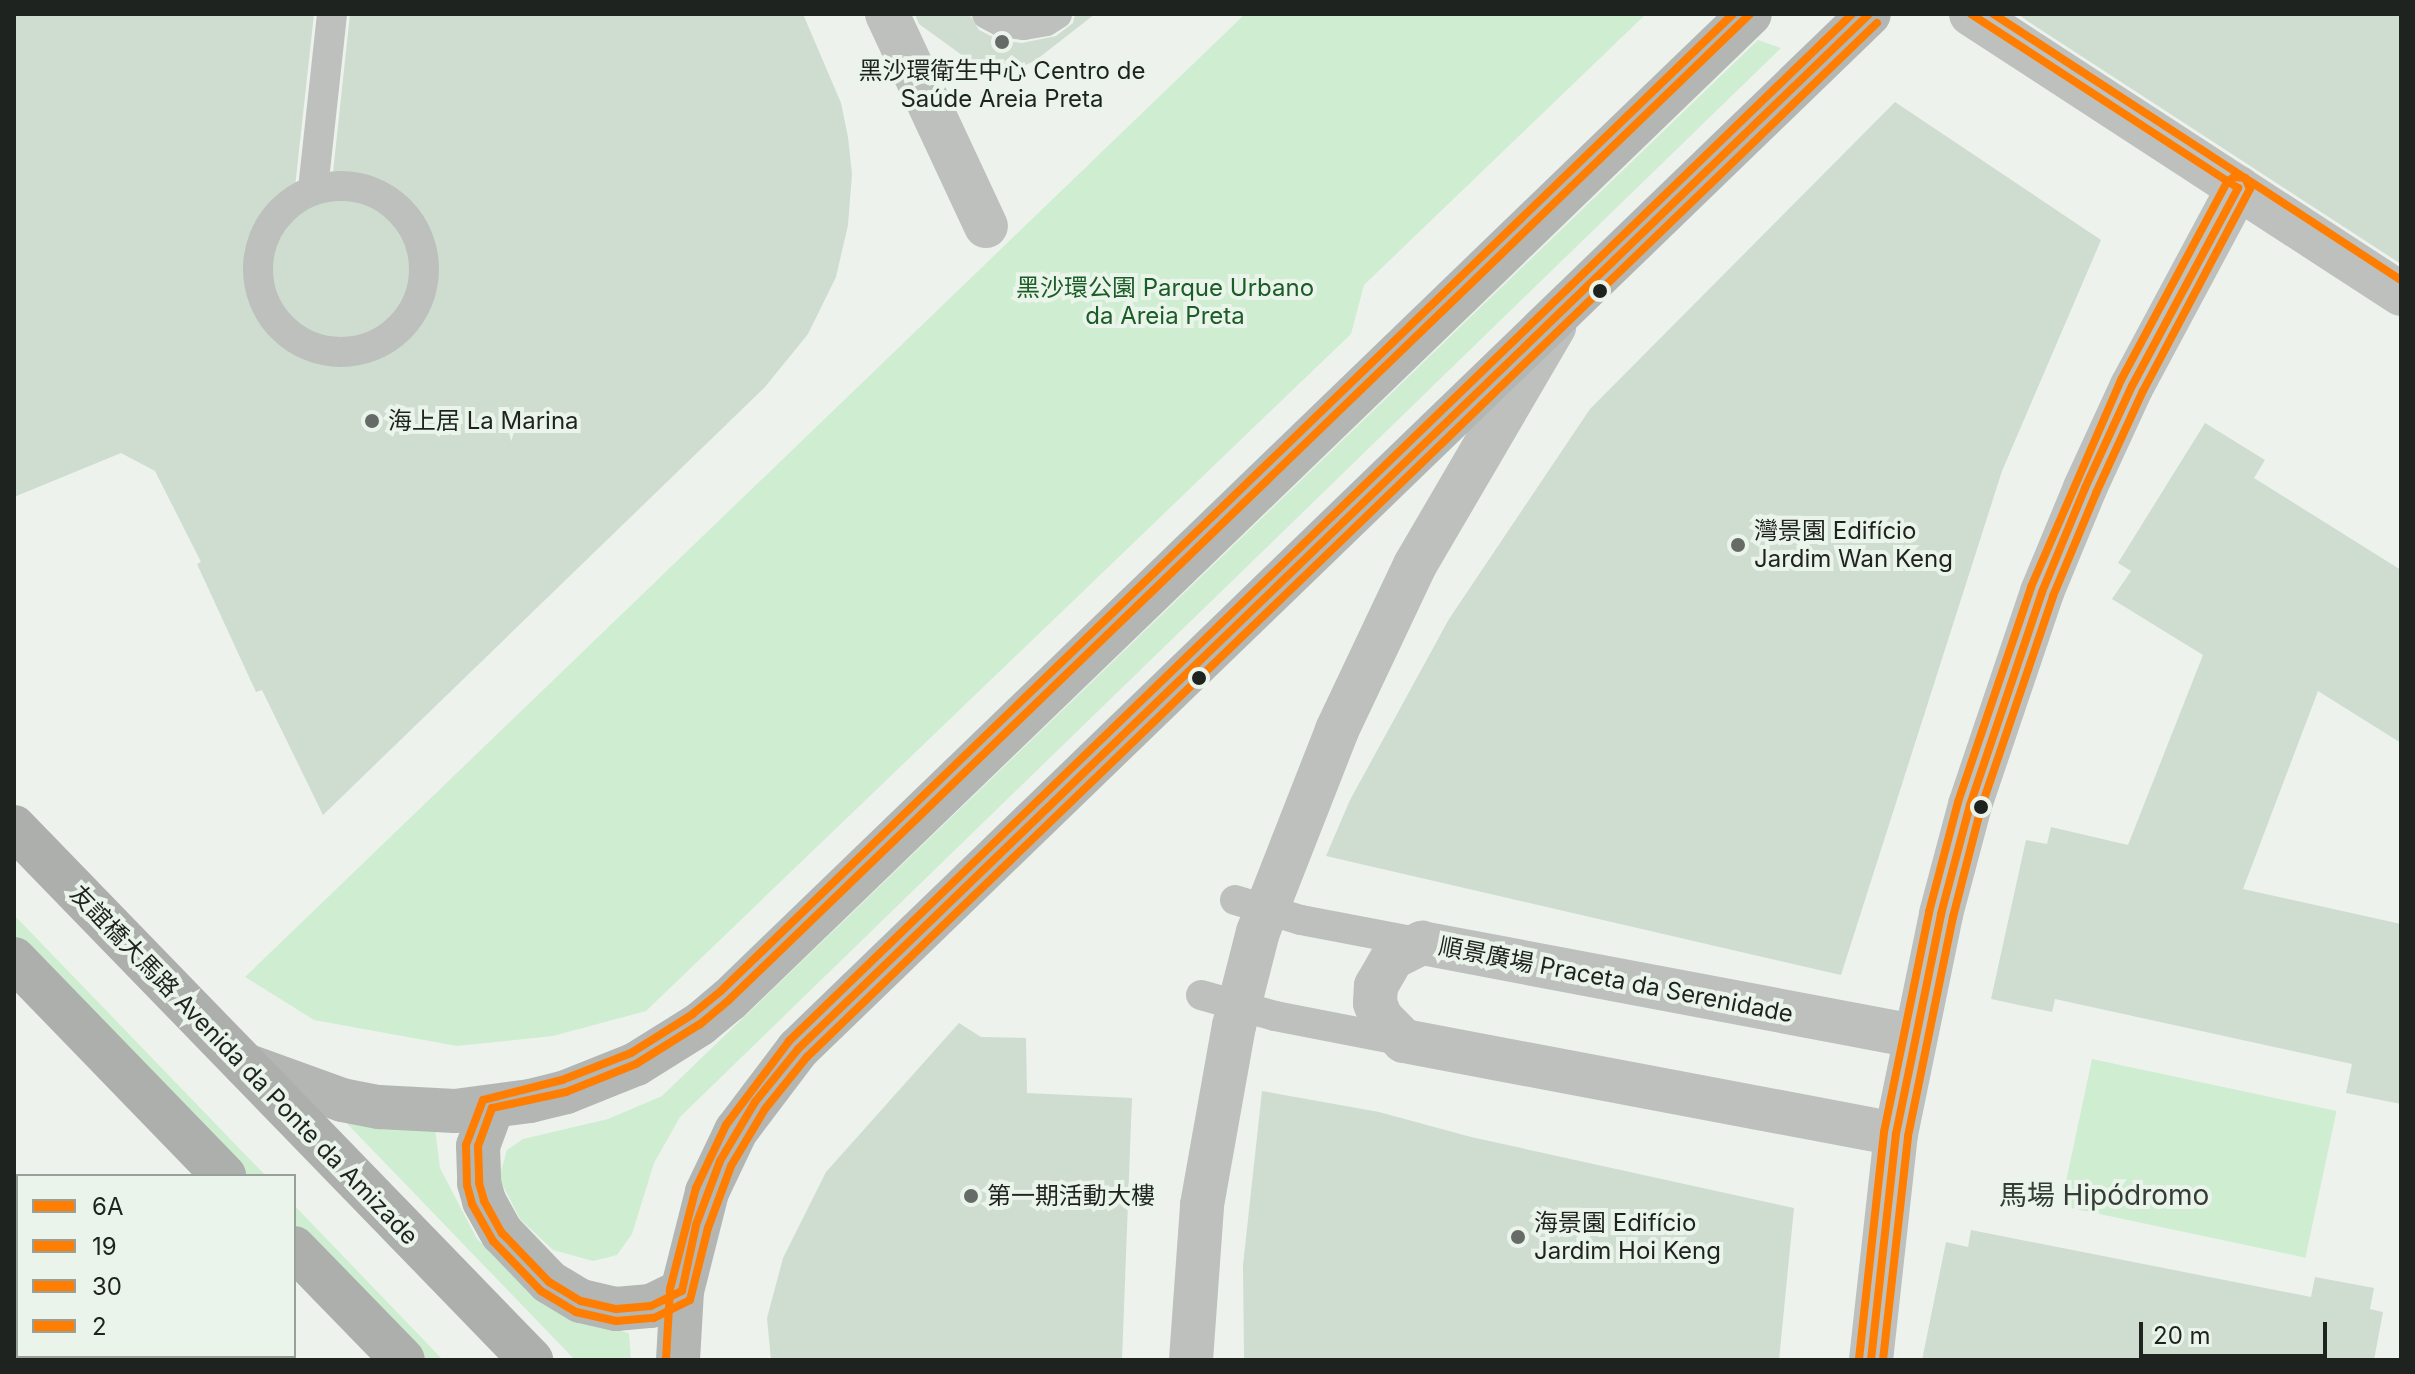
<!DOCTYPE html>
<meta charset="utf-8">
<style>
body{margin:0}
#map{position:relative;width:2415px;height:1374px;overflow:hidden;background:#edf2ed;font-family:Inter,"Noto Sans SC",sans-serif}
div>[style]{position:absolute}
.green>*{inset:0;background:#cfeed1;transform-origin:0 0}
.building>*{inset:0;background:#ceddcf}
.lane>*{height:30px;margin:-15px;padding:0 15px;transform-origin:15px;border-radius:15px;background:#bdc0bd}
.lane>.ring{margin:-15px;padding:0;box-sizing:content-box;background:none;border:30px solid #bdc0bd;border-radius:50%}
.street>*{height:44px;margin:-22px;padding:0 22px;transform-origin:22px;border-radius:22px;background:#bdc0bd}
.secondary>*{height:44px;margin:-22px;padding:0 22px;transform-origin:22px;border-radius:22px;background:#b4b6b4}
.primary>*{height:44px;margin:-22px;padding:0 22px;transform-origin:22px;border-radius:22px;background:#adafad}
.bus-1>*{height:8px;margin:-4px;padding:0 4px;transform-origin:4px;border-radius:4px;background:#ff7d00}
.bus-2>*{height:8px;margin:-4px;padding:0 4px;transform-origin:4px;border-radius:4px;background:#ff7d00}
.bus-3>*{height:8px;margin:-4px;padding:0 4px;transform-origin:4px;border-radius:4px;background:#ff7d00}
.bus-4>*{height:8px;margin:-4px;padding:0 4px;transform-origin:4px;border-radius:4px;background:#ff7d00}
.dots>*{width:22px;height:22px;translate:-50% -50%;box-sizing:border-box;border:4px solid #ebf4eb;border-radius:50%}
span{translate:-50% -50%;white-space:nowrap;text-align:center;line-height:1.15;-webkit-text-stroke:8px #ebf4eb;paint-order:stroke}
.poi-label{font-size:24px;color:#1f231f}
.left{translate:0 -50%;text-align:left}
.park-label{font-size:24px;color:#1a5d27}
.street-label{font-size:24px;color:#1f231f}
.quarter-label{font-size:28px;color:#343c35}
.frame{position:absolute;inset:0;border:16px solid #1f231f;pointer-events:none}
.legend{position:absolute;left:16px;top:1174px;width:280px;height:184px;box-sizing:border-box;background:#ebf4eb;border:2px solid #99a099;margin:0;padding:10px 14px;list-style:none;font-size:24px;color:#1f231f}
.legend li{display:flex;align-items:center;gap:16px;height:40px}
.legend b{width:40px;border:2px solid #99a099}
.scale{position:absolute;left:2139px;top:1322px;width:188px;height:36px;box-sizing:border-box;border:4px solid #1f231f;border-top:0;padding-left:10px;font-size:24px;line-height:28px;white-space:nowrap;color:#1f231f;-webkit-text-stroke:6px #ebf4eb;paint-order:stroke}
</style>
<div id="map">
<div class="green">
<div style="clip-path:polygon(1245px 14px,1646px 14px,1364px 285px,1351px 334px,646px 1011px,553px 1036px,457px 1046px,314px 1020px,245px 977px)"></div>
<div style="clip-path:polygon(1758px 40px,1781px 48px,680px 1117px,654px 1163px,632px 1234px,617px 1255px,593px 1261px,553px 1250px,520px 1219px,499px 1178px,507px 1150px,523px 1139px,608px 1119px,662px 1096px)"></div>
<div style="clip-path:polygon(14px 915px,266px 1176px,226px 1176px,14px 956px)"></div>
<div style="left:2092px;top:1059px;width:250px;height:150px;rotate:12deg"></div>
<div style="clip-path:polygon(332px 1108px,434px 1120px,440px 1168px,477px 1239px,534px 1293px,588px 1323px,629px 1333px,631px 1360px,575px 1360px)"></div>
<div style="clip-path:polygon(294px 1205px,443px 1360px,404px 1360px,294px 1246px)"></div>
</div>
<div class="building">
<div style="clip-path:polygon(14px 14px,314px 14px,295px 187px,302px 203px,312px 207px,327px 200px,331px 191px,350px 14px,803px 14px,841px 103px,848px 137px,852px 174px,848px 225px,836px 277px,808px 334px,765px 387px,323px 815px,262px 690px,256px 692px,197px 564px,201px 562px,155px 471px,121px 453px,14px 497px)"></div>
<div style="clip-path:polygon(915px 14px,969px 14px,979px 30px,999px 40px,1022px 43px,1056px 36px,1073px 23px,1075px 14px,1095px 14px,1036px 60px,1018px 69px,998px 71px,970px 61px,919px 24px)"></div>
<div style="clip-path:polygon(2018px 14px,2401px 14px,2401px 264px,2026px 20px)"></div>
<div style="clip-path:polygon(1895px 102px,2101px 240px,2002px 471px,1841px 975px,1326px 856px,1350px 800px,1449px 619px,1590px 409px)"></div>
<div style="clip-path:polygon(2205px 423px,2265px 460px,2254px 478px,2401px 570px,2401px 743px,2318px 691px,2243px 889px,2401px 924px,2401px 1104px,2346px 1093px,2352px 1064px,2055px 999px,2052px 1012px,1991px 999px,2026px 840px,2047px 844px,2051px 827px,2128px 845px,2203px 655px,2112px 599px,2131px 571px,2118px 563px)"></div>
<div style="clip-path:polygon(959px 1023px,981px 1037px,1026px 1038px,1027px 1093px,1132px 1098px,1122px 1360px,771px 1360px,767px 1318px,783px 1258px,826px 1172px)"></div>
<div style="clip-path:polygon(1262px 1091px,1379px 1112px,1471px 1137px,1794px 1208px,1779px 1360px,1244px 1360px,1243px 1265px)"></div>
<div style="clip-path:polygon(1971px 1230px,2311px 1297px,2315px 1277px,2374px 1288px,2370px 1309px,2383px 1312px,2374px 1360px,1922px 1360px,1946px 1242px,1968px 1247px)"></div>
</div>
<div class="lane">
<div style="left:987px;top:14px;width:17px;rotate:28deg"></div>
<div style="left:1002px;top:22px;width:22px;rotate:8deg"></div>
<div style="left:1024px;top:25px;width:22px;rotate:-10deg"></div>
<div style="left:1046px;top:21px;width:13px;rotate:-32deg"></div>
<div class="ring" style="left:258px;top:186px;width:136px;height:136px"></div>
<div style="left:313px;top:189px;width:176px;rotate:-83.8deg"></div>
<div style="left:1235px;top:900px;width:69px;rotate:16.9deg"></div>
<div style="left:1301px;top:920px;width:123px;rotate:10.8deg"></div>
<div style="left:1201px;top:995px;width:77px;rotate:15.8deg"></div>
<div style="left:1275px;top:1016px;width:131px;rotate:11deg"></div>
</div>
<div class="street">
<div style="left:887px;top:14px;width:234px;rotate:65deg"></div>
<div style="left:1971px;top:14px;width:513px;rotate:33.07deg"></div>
<div style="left:1896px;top:1134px;width:501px;rotate:-169.3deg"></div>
<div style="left:1404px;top:1041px;width:33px;rotate:-135deg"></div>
<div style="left:1381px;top:1018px;width:16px;rotate:-112deg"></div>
<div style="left:1375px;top:1003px;width:17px;rotate:-87deg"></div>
<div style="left:1376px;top:986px;width:32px;rotate:-60deg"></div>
<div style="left:1392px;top:958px;width:34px;rotate:-27deg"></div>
<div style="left:1422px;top:943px;width:501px;rotate:10.7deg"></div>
<div style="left:1191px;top:1360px;width:155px;rotate:-85.9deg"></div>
<div style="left:1202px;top:1205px;width:182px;rotate:-79.9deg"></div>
<div style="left:1234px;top:1026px;width:97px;rotate:-75.7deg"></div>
<div style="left:1258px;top:932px;width:217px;rotate:-68.6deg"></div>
<div style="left:1337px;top:730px;width:183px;rotate:-64.7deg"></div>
<div style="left:1415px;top:565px;width:276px;rotate:-59.7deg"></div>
<div style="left:1871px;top:1360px;width:227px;rotate:-83.7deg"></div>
<div style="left:1896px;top:1134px;width:225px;rotate:-78.4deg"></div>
<div style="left:1941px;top:914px;width:113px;rotate:-75.1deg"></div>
<div style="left:1970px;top:805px;width:225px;rotate:-71.3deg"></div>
<div style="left:2042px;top:592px;width:113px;rotate:-67.5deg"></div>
<div style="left:2085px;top:488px;width:112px;rotate:-65.3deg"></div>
<div style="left:2132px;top:386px;width:225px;rotate:-61.8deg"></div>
</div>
<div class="secondary">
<div style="left:245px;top:1065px;width:103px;rotate:19.8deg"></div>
<div style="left:342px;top:1100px;width:38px;rotate:11deg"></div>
<div style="left:379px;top:1107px;width:76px;rotate:3deg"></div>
<div style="left:455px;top:1111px;width:76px;rotate:-7.6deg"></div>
<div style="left:530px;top:1101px;width:37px;rotate:-14deg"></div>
<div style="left:566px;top:1092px;width:75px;rotate:-21.8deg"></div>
<div style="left:636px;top:1064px;width:75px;rotate:-32deg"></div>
<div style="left:700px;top:1024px;width:38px;rotate:-40deg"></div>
<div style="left:729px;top:1000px;width:1419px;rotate:-44deg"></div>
<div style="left:492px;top:1108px;width:40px;rotate:110.2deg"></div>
<div style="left:478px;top:1146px;width:37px;rotate:88deg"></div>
<div style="left:479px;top:1183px;width:19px;rotate:74deg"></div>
<div style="left:484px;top:1201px;width:37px;rotate:61deg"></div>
<div style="left:502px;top:1233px;width:68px;rotate:46.2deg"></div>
<div style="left:549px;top:1282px;width:37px;rotate:31deg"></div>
<div style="left:581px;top:1301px;width:36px;rotate:13deg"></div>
<div style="left:616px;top:1309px;width:35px;rotate:-5deg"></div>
<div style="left:651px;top:1306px;width:34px;rotate:-26deg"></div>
<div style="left:678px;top:1360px;width:69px;rotate:-86.7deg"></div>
<div style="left:682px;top:1291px;width:102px;rotate:-75.8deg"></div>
<div style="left:707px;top:1192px;width:68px;rotate:-64.6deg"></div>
<div style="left:736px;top:1131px;width:103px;rotate:-52.9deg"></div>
<div style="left:798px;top:1049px;width:1489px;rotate:-44.02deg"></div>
</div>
<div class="primary">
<div style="left:14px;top:827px;width:743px;rotate:45.87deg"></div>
<div style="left:14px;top:959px;width:302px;rotate:45.9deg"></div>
<div style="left:294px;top:1248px;width:156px;rotate:45.8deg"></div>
</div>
<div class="bus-1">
<div style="left:1750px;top:14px;width:1419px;rotate:136deg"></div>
<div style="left:729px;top:1000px;width:38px;rotate:140deg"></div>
<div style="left:700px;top:1024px;width:75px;rotate:148deg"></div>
<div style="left:636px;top:1064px;width:75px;rotate:158.2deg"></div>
<div style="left:566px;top:1092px;width:76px;rotate:167.8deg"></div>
<div style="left:492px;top:1108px;width:40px;rotate:110.2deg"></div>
<div style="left:478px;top:1146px;width:37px;rotate:88deg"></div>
<div style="left:479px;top:1183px;width:19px;rotate:74deg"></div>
<div style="left:484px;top:1201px;width:37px;rotate:61deg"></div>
<div style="left:502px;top:1233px;width:68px;rotate:46.2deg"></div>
<div style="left:549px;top:1282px;width:37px;rotate:31deg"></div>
<div style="left:581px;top:1301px;width:36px;rotate:13deg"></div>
<div style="left:616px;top:1309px;width:35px;rotate:-5deg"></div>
<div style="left:651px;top:1306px;width:34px;rotate:-26deg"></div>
<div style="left:682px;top:1291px;width:67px;rotate:-78deg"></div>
<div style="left:696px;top:1225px;width:68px;rotate:-69.4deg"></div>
<div style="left:720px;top:1161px;width:69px;rotate:-59.3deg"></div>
<div style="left:755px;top:1102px;width:68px;rotate:-50.9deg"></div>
<div style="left:798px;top:1049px;width:1489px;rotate:-44.02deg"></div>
<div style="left:1871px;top:1360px;width:227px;rotate:-83.7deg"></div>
<div style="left:1896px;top:1134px;width:225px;rotate:-78.4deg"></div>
<div style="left:1941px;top:914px;width:113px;rotate:-75.1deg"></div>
<div style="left:1970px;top:805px;width:225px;rotate:-71.3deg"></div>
<div style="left:2042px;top:592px;width:113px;rotate:-67.5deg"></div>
<div style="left:2085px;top:488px;width:112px;rotate:-65.3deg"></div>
<div style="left:2132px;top:386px;width:225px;rotate:-61.8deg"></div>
<div style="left:2238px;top:188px;width:319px;rotate:-146.9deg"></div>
</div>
<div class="bus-2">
<div style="left:1733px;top:14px;width:1407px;rotate:136.01deg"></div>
<div style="left:721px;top:991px;width:36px;rotate:141deg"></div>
<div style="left:693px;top:1014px;width:73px;rotate:147.8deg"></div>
<div style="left:631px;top:1053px;width:74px;rotate:158.6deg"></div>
<div style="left:562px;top:1080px;width:81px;rotate:165.8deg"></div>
<div style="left:483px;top:1100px;width:48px;rotate:110.7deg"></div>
<div style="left:466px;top:1145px;width:40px;rotate:88.6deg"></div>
<div style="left:467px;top:1185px;width:20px;rotate:75deg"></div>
<div style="left:472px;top:1204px;width:43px;rotate:60.4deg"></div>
<div style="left:493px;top:1241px;width:69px;rotate:46.2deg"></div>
<div style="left:541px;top:1291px;width:41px;rotate:31deg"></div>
<div style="left:576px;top:1312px;width:41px;rotate:12.7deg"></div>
<div style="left:616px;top:1321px;width:38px;rotate:-5deg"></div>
<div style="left:654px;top:1318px;width:40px;rotate:-26.6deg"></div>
<div style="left:690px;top:1300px;width:74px;rotate:-76deg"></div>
<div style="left:708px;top:1228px;width:66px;rotate:-69.6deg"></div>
<div style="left:731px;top:1166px;width:66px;rotate:-59.2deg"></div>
<div style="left:765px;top:1109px;width:67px;rotate:-51.1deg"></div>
<div style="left:807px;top:1057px;width:1488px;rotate:-44.02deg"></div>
<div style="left:1883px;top:1360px;width:225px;rotate:-83.6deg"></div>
<div style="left:1908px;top:1136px;width:224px;rotate:-78.4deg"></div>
<div style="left:1953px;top:917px;width:113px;rotate:-75.6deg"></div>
<div style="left:1981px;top:808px;width:224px;rotate:-71.2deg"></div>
<div style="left:2053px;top:596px;width:112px;rotate:-67.3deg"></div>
<div style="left:2096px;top:493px;width:112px;rotate:-65.3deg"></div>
<div style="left:2143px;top:391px;width:229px;rotate:-62.1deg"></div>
<div style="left:2250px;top:189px;width:12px;rotate:-114deg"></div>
<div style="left:2245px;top:178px;width:301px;rotate:-146.9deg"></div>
</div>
<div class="bus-3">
<div style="left:666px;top:1359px;width:70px;rotate:-86.7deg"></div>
<div style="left:670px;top:1289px;width:104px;rotate:-75.6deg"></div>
<div style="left:696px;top:1188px;width:70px;rotate:-64.5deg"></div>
<div style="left:726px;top:1125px;width:105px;rotate:-53.1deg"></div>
<div style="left:789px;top:1041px;width:1478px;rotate:-44.01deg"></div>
</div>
<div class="bus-4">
<div style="left:1859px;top:1359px;width:228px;rotate:-83.7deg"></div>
<div style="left:1884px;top:1132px;width:225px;rotate:-78.4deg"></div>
<div style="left:1929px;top:912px;width:114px;rotate:-75.2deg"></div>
<div style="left:1958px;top:802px;width:227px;rotate:-71.2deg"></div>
<div style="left:2031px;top:587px;width:226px;rotate:-66.5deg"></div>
<div style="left:2121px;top:380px;width:225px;rotate:-61.8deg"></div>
<div style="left:2227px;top:182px;width:9px;rotate:-36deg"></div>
<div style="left:2234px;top:177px;width:11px;rotate:5deg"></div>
<div style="left:2245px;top:178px;width:186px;rotate:33.2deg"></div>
</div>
<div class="dots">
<div style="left:1002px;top:42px;background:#676b67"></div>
<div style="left:1600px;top:291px;background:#1f231f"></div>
<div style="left:372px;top:421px;background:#676b67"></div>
<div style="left:1738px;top:545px;background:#676b67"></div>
<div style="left:1199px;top:678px;background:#1f231f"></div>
<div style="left:1981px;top:807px;background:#1f231f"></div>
<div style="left:971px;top:1196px;background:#676b67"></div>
<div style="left:1518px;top:1237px;background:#676b67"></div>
</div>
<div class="poi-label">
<span style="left:1002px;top:85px">黑沙環衛生中心 Centro de<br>Saúde Areia Preta</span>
<span class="left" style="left:388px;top:421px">海上居 La Marina</span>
<span class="left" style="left:1754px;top:545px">灣景園 Edifício<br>Jardim Wan Keng</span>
<span class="left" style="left:987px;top:1196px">第一期活動大樓</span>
<span class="left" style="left:1534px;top:1237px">海景園 Edifício<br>Jardim Hoi Keng</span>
</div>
<div class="park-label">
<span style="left:1165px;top:302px">黑沙環公園 Parque Urbano<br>da Areia Preta</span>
</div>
<div class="street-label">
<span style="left:1616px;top:980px;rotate:11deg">順景廣場 Praceta da Serenidade</span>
<span style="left:244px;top:1065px;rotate:46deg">友誼橋大馬路 Avenida da Ponte da Amizade</span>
</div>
<div class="quarter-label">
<span style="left:2104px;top:1195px">馬場 Hipódromo</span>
</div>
<div class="frame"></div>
<ul class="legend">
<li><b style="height:10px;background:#ff7d00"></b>6A</li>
<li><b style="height:10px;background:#ff7d00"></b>19</li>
<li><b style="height:10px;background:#ff7d00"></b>30</li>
<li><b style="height:10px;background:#ff7d00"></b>2</li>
</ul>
<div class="scale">20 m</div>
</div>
